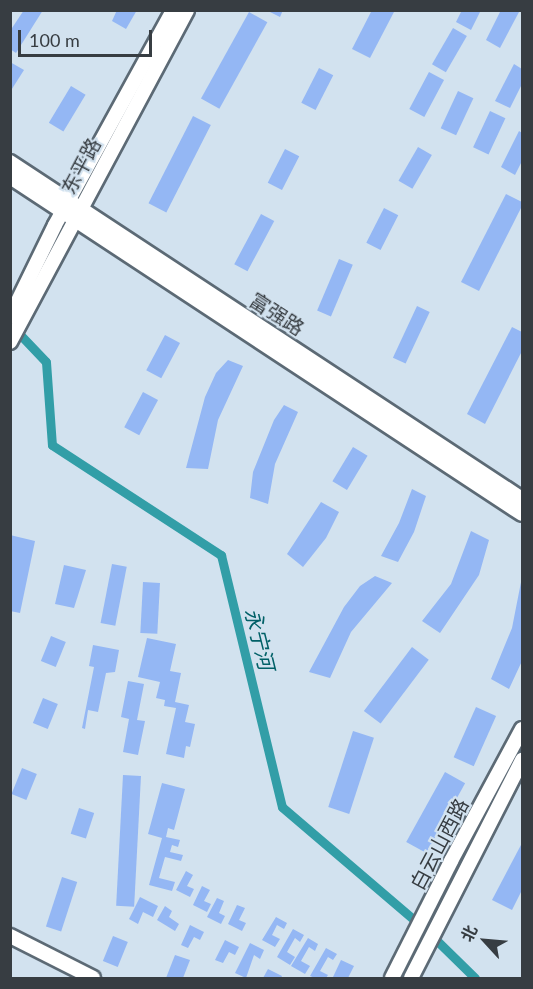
<!DOCTYPE html>
<meta charset="utf-8">
<style>
body{margin:0}
#map{position:relative;width:533px;height:989px;overflow:hidden;background:#d2e2ef;font-family:Lato,"Noto Sans SC",sans-serif}
div>[style]{position:absolute}
.canal>*{height:9px;margin:-4.5px;padding:0 4.5px;transform-origin:4.5px;border-radius:4.5px;background:#329ea7}
.building>*{inset:0;background:#94b7f4;transform-origin:0 0}
.roads{filter:drop-shadow(2px 0 #5c6a75) drop-shadow(-2px 0 #5c6a75) drop-shadow(0 2px #5c6a75) drop-shadow(0 -2px #5c6a75)}
.secondary>*{height:14px;margin:-7px;padding:0 7px;transform-origin:7px;border-radius:7px;background:#fff}
span{translate:-50% -50%;white-space:nowrap;text-align:center;line-height:1.15;-webkit-text-stroke:4.5px #d2e2ef;paint-order:stroke}
.street-label{font-size:20px;color:#373d42}
.water-label{font-size:21px;color:#016067;font-style:italic}
.frame{position:absolute;inset:0;border:12px solid #373d42;pointer-events:none}
.north{position:absolute;left:455px;top:911px;width:60px;height:60px;-webkit-text-stroke:4px #d2e2ef;paint-order:stroke;rotate:296deg;font-size:16px;font-weight:700;line-height:24px;text-align:center;color:#373d42}
.north::after{content:'';display:block;margin:auto;width:21px;height:27px;background:#373d42;clip-path:polygon(50% 0,100% 100%,50% 72%,0 100%)}
.scale{position:absolute;left:18px;top:30px;width:134px;height:27px;box-sizing:border-box;border:3px solid #373d42;border-top:0;padding-left:8px;font-size:18px;line-height:21px;white-space:nowrap;color:#373d42;-webkit-text-stroke:4px #d2e2ef;paint-order:stroke}
</style>
<div id="map">
<div class="canal">
<div style="left:10px;top:324px;width:52px;rotate:46.5deg"></div>
<div style="left:46px;top:362px;width:83px;rotate:85.9deg"></div>
<div style="left:52px;top:445px;width:202px;rotate:33.1deg"></div>
<div style="left:221px;top:555px;width:259px;rotate:76.4deg"></div>
<div style="left:282px;top:807px;width:188px;rotate:40.5deg"></div>
<div style="left:425px;top:929px;width:70px;rotate:44.4deg"></div>
</div>
<div class="building">
<div style="clip-path:polygon(24px 10px,43px 10px,16px 53px,10px 49px,10px 31px)"></div>
<div style="clip-path:polygon(117px 10px,137px 10px,126px 29px,112px 21px)"></div>
<div style="clip-path:polygon(266px 10px,283px 10px,280px 17px)"></div>
<div style="clip-path:polygon(372px 10px,395px 10px,370px 58px,352px 49px)"></div>
<div style="clip-path:polygon(462px 10px,481px 10px,471px 30px,456px 22px)"></div>
<div style="clip-path:polygon(501px 10px,519px 12px,500px 48px,486px 40px)"></div>
<div style="left:249px;top:12px;width:21px;height:99px;rotate:29deg"></div>
<div style="left:453px;top:28px;width:16px;height:42px;rotate:30deg"></div>
<div style="clip-path:polygon(10px 62px,24px 70px,10px 92px)"></div>
<div style="clip-path:polygon(514px 64px,522px 69px,522px 84px,510px 108px,495px 101px)"></div>
<div style="left:319px;top:68px;width:16px;height:39px;rotate:27deg"></div>
<div style="left:429px;top:72px;width:17px;height:42px;rotate:28deg"></div>
<div style="left:71px;top:86px;width:17px;height:43px;rotate:31deg"></div>
<div style="left:458px;top:91px;width:17px;height:41px;rotate:25deg"></div>
<div style="left:490px;top:111px;width:17px;height:40px;rotate:25deg"></div>
<div style="left:193px;top:116px;width:20px;height:98px;rotate:27deg"></div>
<div style="clip-path:polygon(519px 131px,522px 133px,522px 161px,515px 175px,501px 167px)"></div>
<div style="left:418px;top:147px;width:16px;height:39px;rotate:30deg"></div>
<div style="left:285px;top:149px;width:16px;height:38px;rotate:27deg"></div>
<div style="clip-path:polygon(506px 194px,522px 202px,522px 206px,479px 291px,461px 282px)"></div>
<div style="left:384px;top:208px;width:16px;height:39px;rotate:27deg"></div>
<div style="left:261px;top:214px;width:15px;height:57px;rotate:28deg"></div>
<div style="left:339px;top:259px;width:15px;height:56px;rotate:23deg"></div>
<div style="left:417px;top:306px;width:14px;height:57px;rotate:25deg"></div>
<div style="clip-path:polygon(512px 327px,522px 332px,522px 351px,485px 424px,467px 414px)"></div>
<div style="left:165px;top:335px;width:17px;height:40px;rotate:28deg"></div>
<div style="clip-path:polygon(228px 360px,243px 366px,218px 420px,208px 469px,186px 468px,205px 397px,216px 373px)"></div>
<div style="left:143px;top:392px;width:17px;height:40px;rotate:28deg"></div>
<div style="clip-path:polygon(284px 405px,298px 412px,275px 464px,268px 504px,250px 498px,253px 472px,274px 420px)"></div>
<div style="left:353px;top:447px;width:17px;height:40px;rotate:31deg"></div>
<div style="clip-path:polygon(412px 489px,426px 496px,414px 532px,398px 562px,381px 556px,399px 523px)"></div>
<div style="clip-path:polygon(321px 502px,339px 512px,326px 538px,303px 567px,287px 554px)"></div>
<div style="clip-path:polygon(471px 531px,489px 540px,479px 575px,440px 633px,422px 621px,451px 584px)"></div>
<div style="clip-path:polygon(10px 535px,35px 541px,20px 613px,10px 611px)"></div>
<div style="left:112px;top:564px;width:15px;height:60px;rotate:11deg"></div>
<div style="clip-path:polygon(64px 565px,86px 570px,74px 608px,55px 604px)"></div>
<div style="clip-path:polygon(375px 576px,392px 583px,351px 632px,330px 678px,309px 672px,344px 607px,360px 586px)"></div>
<div style="clip-path:polygon(522px 577px,522px 661px,509px 689px,491px 679px,512px 628px)"></div>
<div style="left:143px;top:582px;width:17px;height:51px;rotate:3deg"></div>
<div style="left:51px;top:636px;width:16px;height:27px;rotate:22deg"></div>
<div style="clip-path:polygon(147px 638px,176px 644px,170px 671px,181px 673px,175px 702px,189px 705px,185px 722px,195px 724px,190px 747px,186px 746px,184px 758px,166px 754px,176px 708px,164px 706px,165px 700px,156px 698px,160px 682px,138px 677px)"></div>
<div style="clip-path:polygon(93px 645px,119px 650px,115px 672px,106px 673px,98px 712px,88px 710px,85px 729px,82px 728px,94px 667px,89px 666px)"></div>
<div style="left:412px;top:647px;width:21px;height:80px;rotate:37deg"></div>
<div style="clip-path:polygon(128px 681px,144px 684px,137px 720px,145px 721px,138px 755px,123px 752px,129px 719px,121px 717px)"></div>
<div style="left:43px;top:698px;width:16px;height:27px;rotate:22deg"></div>
<div style="left:476px;top:707px;width:22px;height:55px;rotate:24deg"></div>
<div style="left:353px;top:731px;width:22px;height:80px;rotate:18deg"></div>
<div style="left:22px;top:768px;width:16px;height:28px;rotate:22deg"></div>
<div style="left:445px;top:772px;width:23px;height:80px;rotate:29deg"></div>
<div style="left:123px;top:775px;width:18px;height:131px;rotate:3deg"></div>
<div style="clip-path:polygon(162px 783px,185px 789px,174px 830px,168px 828px,166px 837px,180px 840px,178px 847px,172px 845px,170px 852px,183px 855px,181px 861px,165px 857px,159px 878px,175px 882px,172px 891px,149px 885px,162px 838px,148px 834px)"></div>
<div style="left:79px;top:808px;width:16px;height:27px;rotate:18deg"></div>
<div style="clip-path:polygon(522px 843px,522px 890px,512px 910px,492px 900px)"></div>
<div style="clip-path:polygon(186px 871px,193px 875px,187px 886px,194px 889px,190px 897px,176px 890px)"></div>
<div style="left:62px;top:877px;width:16px;height:52px;rotate:18deg"></div>
<div style="clip-path:polygon(202px 886px,210px 890px,204px 901px,211px 904px,207px 912px,193px 905px)"></div>
<div style="clip-path:polygon(140px 897px,158px 906px,153px 917px,143px 912px,138px 924px,129px 919px)"></div>
<div style="clip-path:polygon(217px 898px,224px 901px,219px 913px,225px 916px,221px 924px,207px 917px)"></div>
<div style="clip-path:polygon(237px 905px,245px 908px,239px 920px,246px 923px,242px 931px,228px 924px)"></div>
<div style="clip-path:polygon(165px 906px,172px 911px,169px 917px,179px 924px,175px 931px,157px 920px)"></div>
<div style="clip-path:polygon(276px 917px,287px 923px,284px 929px,277px 925px,272px 935px,280px 939px,275px 947px,262px 940px)"></div>
<div style="clip-path:polygon(190px 925px,204px 932px,200px 940px,194px 937px,188px 948px,181px 945px)"></div>
<div style="clip-path:polygon(293px 929px,304px 935px,300px 942px,295px 938px,287px 952px,295px 957px,290px 965px,277px 957px)"></div>
<div style="left:113px;top:936px;width:16px;height:27px;rotate:22deg"></div>
<div style="clip-path:polygon(308px 938px,318px 944px,315px 951px,309px 947px,301px 961px,310px 966px,305px 974px,291px 966px)"></div>
<div style="clip-path:polygon(225px 940px,239px 947px,235px 955px,229px 952px,223px 963px,215px 960px)"></div>
<div style="clip-path:polygon(250px 943px,264px 950px,260px 959px,254px 955px,246px 978px,235px 973px)"></div>
<div style="clip-path:polygon(326px 948px,337px 954px,333px 960px,328px 957px,320px 971px,328px 975px,326px 978px,315px 978px,310px 976px)"></div>
<div style="clip-path:polygon(175px 955px,190px 960px,183px 978px,166px 978px)"></div>
<div style="clip-path:polygon(341px 960px,354px 966px,348px 978px,333px 977px)"></div>
<div style="clip-path:polygon(268px 969px,282px 976px,281px 978px,263px 978px)"></div>
</div>
<div class="roads">
<div class="secondary">
<div style="left:10px;top:162px;width:613px;rotate:33.35deg"></div>
<div style="left:10px;top:177px;width:613px;rotate:33.35deg"></div>
<div style="left:10px;top:317px;width:102px;rotate:-63.9deg"></div>
<div style="left:55px;top:225px;width:245px;rotate:-61.2deg"></div>
<div style="left:10px;top:342px;width:376px;rotate:-61.9deg"></div>
<div style="left:10px;top:936px;width:93px;rotate:26.8deg"></div>
<div style="left:392px;top:978px;width:131px;rotate:-63.2deg"></div>
<div style="left:451px;top:861px;width:150px;rotate:-61.7deg"></div>
<div style="left:411px;top:978px;width:245px;rotate:-63deg"></div>
</div>
</div>
<div class="street-label">
<span style="left:81px;top:166px;rotate:-62deg">东平路</span>
<span style="left:277px;top:314px;rotate:33deg">富强路</span>
<span style="left:439px;top:844px;rotate:-62deg">白云山西路</span>
</div>
<div class="water-label">
<span style="left:260px;top:639px;rotate:76deg">永宁河</span>
</div>
<div class="frame"></div>
<div class="north">北</div>
<div class="scale">100 m</div>
</div>
